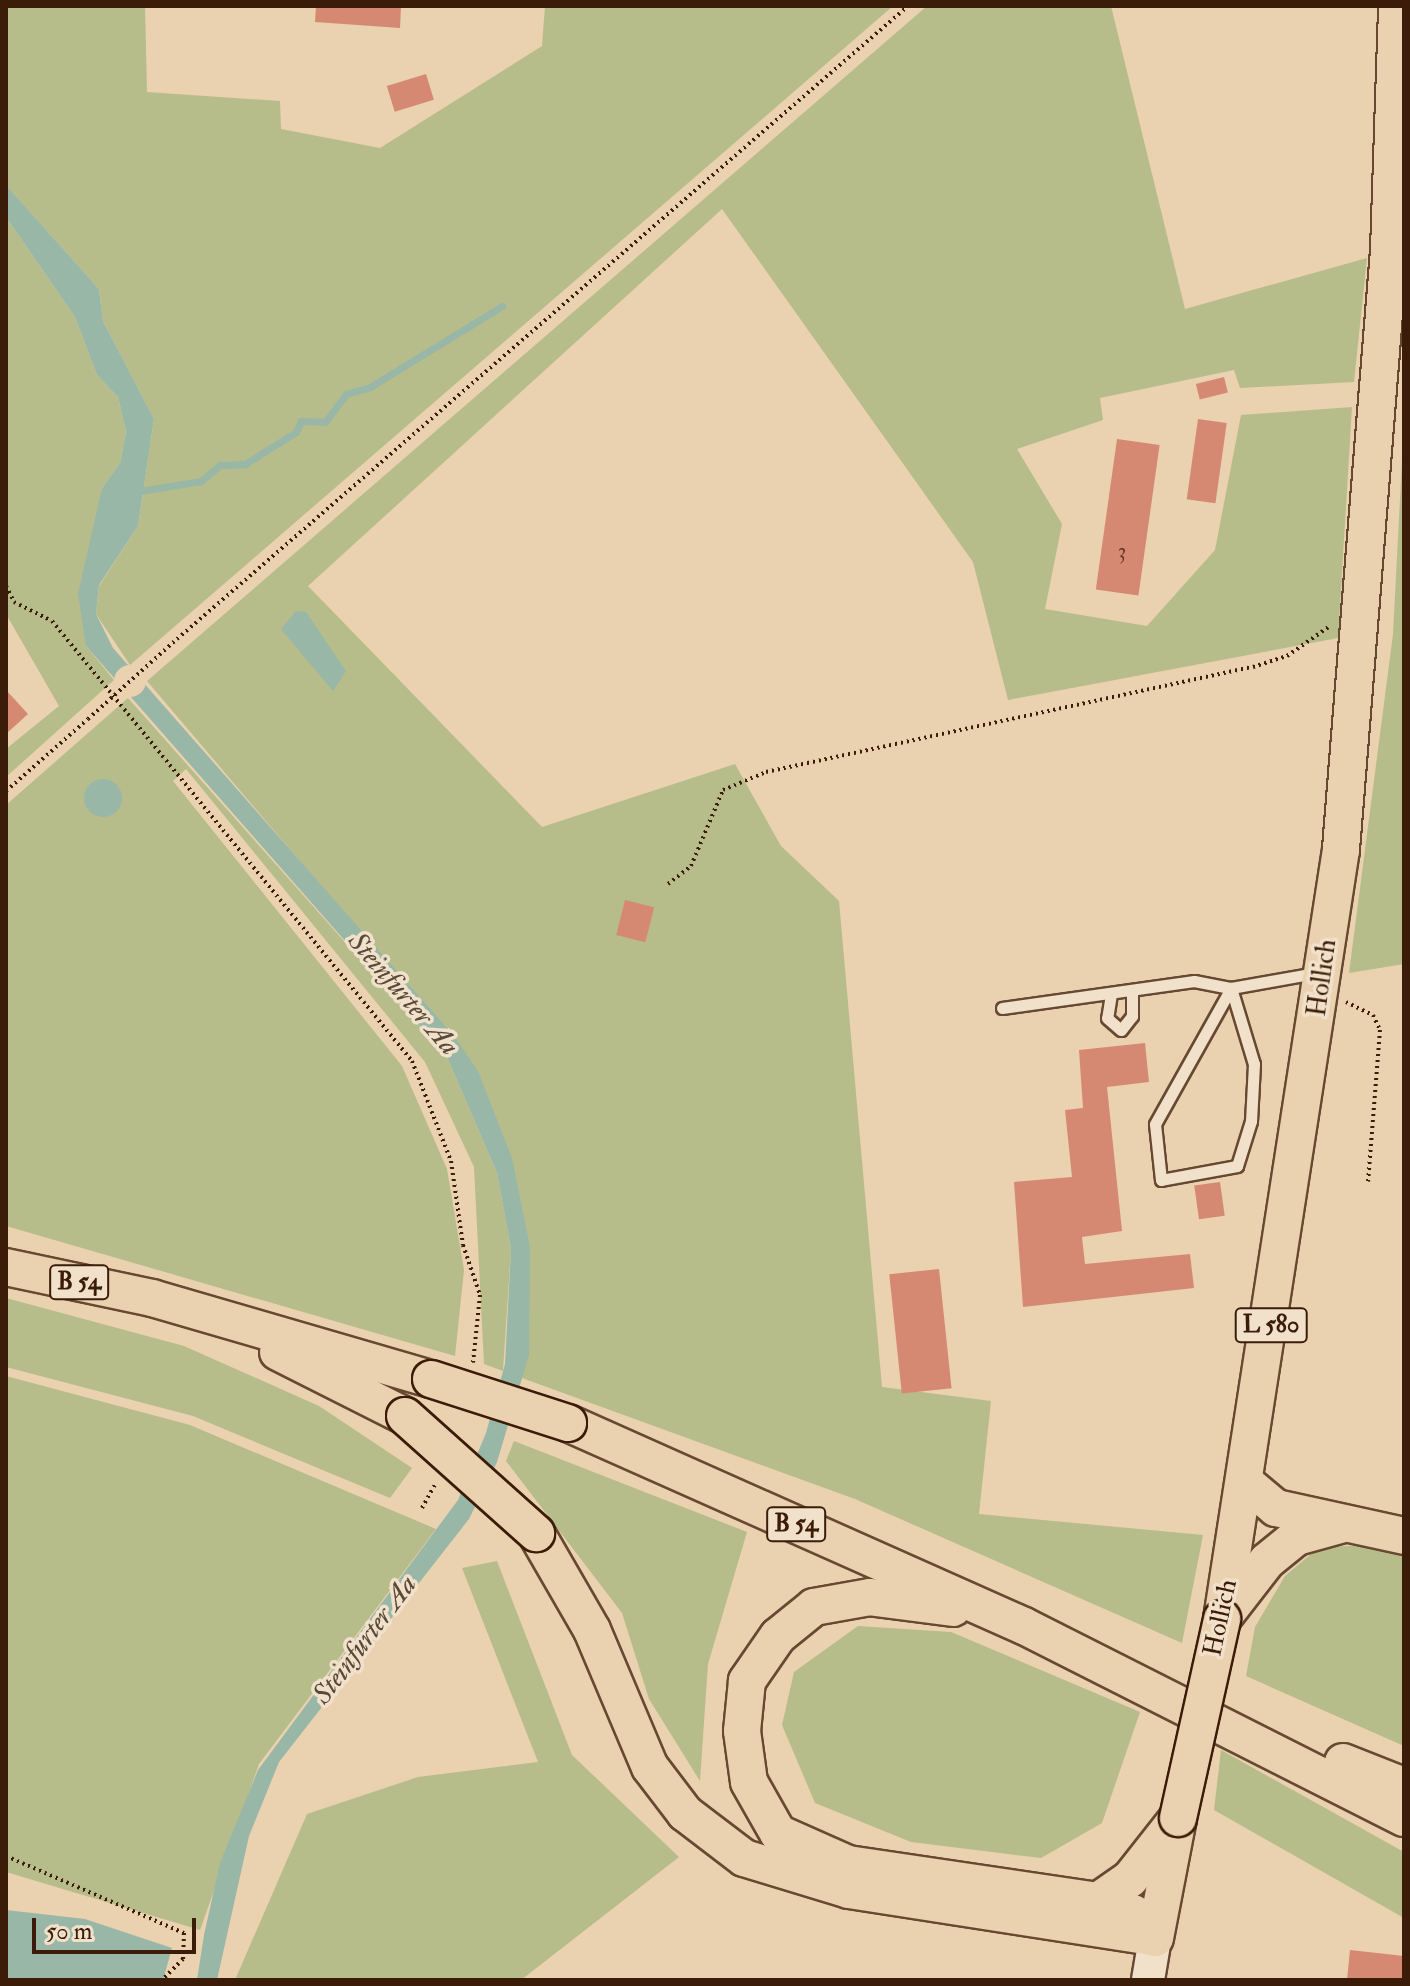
<!DOCTYPE html>
<style>
body{margin:0}
#map{position:relative;width:1410px;height:1986px;overflow:hidden;background:#ead1af;font-family:"IM FELL Double Pica",serif}
div>[style]{position:absolute}
.green>*{inset:0;background:#b7bc8b}
.water>*{inset:0;background:#98b7a7}
.round{border-radius:50%}
.pier>*{inset:0;background:#ead1af}
.stream>*{height:7px;margin:-3.5px;padding:0 3.5px;transform-origin:3.5px;border-radius:3.5px;background:#98b7a7}
.building>*{inset:0;background:#d58972;transform-origin:0 0}
.path>*{height:4px;margin-top:-2px;transform-origin:0;background:repeating-linear-gradient(90deg,#3b1c08 0 2px,transparent 0 6px)}
.roads{filter:drop-shadow(2px 0 #674932) drop-shadow(-2px 0 #674932) drop-shadow(0 2px #674932) drop-shadow(0 -2px #674932)}
.service>*{height:11px;margin:-5.5px;padding:0 5.5px;transform-origin:5.5px;border-radius:5.5px;background:#f1e1cb}
.secondary>*{height:32px;margin:-16px;padding:0 16px;transform-origin:16px;border-radius:16px;background:#f1e1cb}
.primary>*{height:36px;margin:-18px;padding:0 18px;transform-origin:18px;border-radius:18px;background:#ead1af}
.trunk>*{height:36px;margin:-18px;padding:0 18px;transform-origin:18px;border-radius:18px;background:#ead1af}
.path-bridge>*{height:4px;margin-top:-2px;transform-origin:0;background:repeating-linear-gradient(90deg,#3b1c08 0 2px,transparent 0 6px)}
.bridges{filter:drop-shadow(2px 0 #3b1c08) drop-shadow(-2px 0 #3b1c08) drop-shadow(0 2px #3b1c08) drop-shadow(0 -2px #3b1c08)}
.primary-bridge>*{height:36px;margin:-18px;padding:0 18px;transform-origin:18px;border-radius:18px;background:#ead1af}
.trunk-bridge>*{height:36px;margin:-18px;padding:0 18px;transform-origin:18px;border-radius:18px;background:#ead1af}
span{translate:-50% -50%;white-space:nowrap;text-align:center;line-height:1.15;-webkit-text-stroke:7px #f1e1cb;paint-order:stroke}
.number-label{font-size:22px;color:#623722}
.number-label span{-webkit-text-stroke-width:0}
.shield-label span{padding:2px 6px;background:#f1e1cb;border:2px solid;border-radius:6px;-webkit-text-stroke-width:0}
.shield-label{font-size:24px;color:#3b1c08;font-weight:700}
.street-label{font-size:26px;color:#3b1c08}
.water-label{font-size:28px;color:#574a38;font-style:italic}
.frame{position:absolute;inset:0;border:8px solid #3b1c08;pointer-events:none}
.scale{position:absolute;left:32px;top:1918px;width:164px;height:36px;box-sizing:border-box;border:4px solid #3b1c08;border-top:0;padding-left:10px;font-size:24px;line-height:28px;white-space:nowrap;color:#3b1c08;-webkit-text-stroke:6px #f1e1cb;paint-order:stroke}
</style>
<div id="map">
<div class="green">
<div style="clip-path:polygon(6px 6px,145px 6px,147px 92px,280px 101px,281px 129px,380px 148px,542px 46px,545px 6px,893px 6px,130px 665px,96px 614px,99px 586px,138px 526px,154px 419px,103px 321px,99px 289px,6px 185px)"></div>
<div style="clip-path:polygon(927px 6px,1111px 6px,1185px 309px,1367px 258px,1354px 382px,1240px 388px,1234px 370px,1100px 398px,1103px 420px,1017px 449px,1062px 524px,1045px 609px,1147px 626px,1215px 550px,1241px 415px,1352px 407px,1338px 638px,1008px 700px,973px 562px,722px 209px,308px 586px,542px 827px,735px 764px,781px 846px,839px 901px,882px 1387px,991px 1401px,979px 1514px,1203px 1535px,1182px 1643px,855px 1499px,522px 1378px,530px 1247px,478px 1071px,147px 681px)"></div>
<div style="clip-path:polygon(6px 217px,75px 317px,97px 375px,118px 397px,126px 432px,120px 463px,102px 488px,86px 646px,114px 680px,6px 777px,6px 749px,59px 706px,6px 614px)"></div>
<div style="clip-path:polygon(1404px 422px,1404px 964px,1349px 973px,1393px 634px)"></div>
<div style="clip-path:polygon(128px 698px,447px 1057px,497px 1173px,511px 1249px,503px 1371px,484px 1364px,474px 1167px,425px 1062px,186px 769px,173px 781px,402px 1066px,447px 1169px,464px 1270px,455px 1356px,6px 1226px,6px 805px)"></div>
<div style="clip-path:polygon(6px 1298px,184px 1346px,319px 1406px,412px 1468px,390px 1498px,193px 1416px,6px 1367px)"></div>
<div style="clip-path:polygon(6px 1376px,190px 1425px,436px 1529px,259px 1764px,200px 1930px,6px 1872px)"></div>
<div style="clip-path:polygon(514px 1441px,747px 1532px,708px 1664px,700px 1781px,649px 1699px,622px 1613px,506px 1461px)"></div>
<div style="clip-path:polygon(1373px 1544px,1404px 1551px,1404px 1746px,1246px 1676px,1255px 1627px,1285px 1576px,1318px 1548px)"></div>
<div style="clip-path:polygon(497px 1561px,572px 1755px,679px 1857px,521px 1980px,235px 1980px,307px 1814px,418px 1777px,538px 1762px,462px 1568px)"></div>
<div style="clip-path:polygon(858px 1626px,951px 1632px,1140px 1712px,1102px 1823px,1041px 1858px,911px 1842px,815px 1803px,782px 1725px,794px 1672px)"></div>
<div style="clip-path:polygon(1221px 1750px,1404px 1852px,1404px 1918px,1214px 1810px)"></div>
</div>
<div class="water">
<div style="clip-path:polygon(6px 185px,99px 289px,103px 321px,154px 419px,138px 526px,99px 585px,96px 614px,113px 648px,454px 1036px,478px 1071px,512px 1158px,530px 1247px,529px 1355px,497px 1462px,469px 1519px,279px 1762px,249px 1836px,217px 1980px,197px 1980px,204px 1935px,220px 1863px,258px 1770px,458px 1500px,486px 1433px,505px 1364px,511px 1249px,497px 1173px,447px 1057px,86px 646px,78px 594px,102px 488px,120px 463px,126px 432px,118px 397px,97px 375px,75px 317px,6px 217px)"></div>
<div style="clip-path:polygon(296px 611px,306px 612px,346px 671px,333px 691px,281px 629px)"></div>
<div class="round" style="left:84px;top:779px;width:38px;height:38px"></div>
<div style="clip-path:polygon(6px 1910px,85px 1919px,172px 1948px,163px 1980px,6px 1980px)"></div>
</div>
<div class="pier">
<div class="round" style="left:114px;top:665px;width:32px;height:32px"></div>
</div>
<div class="stream">
<div style="left:140px;top:491px;width:62px;rotate:-9.3deg"></div>
<div style="left:201px;top:481px;width:25px;rotate:-40deg"></div>
<div style="left:220px;top:465px;width:25px;rotate:-2deg"></div>
<div style="left:245px;top:464px;width:60px;rotate:-32.1deg"></div>
<div style="left:296px;top:432px;width:12px;rotate:-66deg"></div>
<div style="left:301px;top:421px;width:24px;rotate:2deg"></div>
<div style="left:325px;top:422px;width:35px;rotate:-53deg"></div>
<div style="left:346px;top:394px;width:25px;rotate:-16deg"></div>
<div style="left:370px;top:387px;width:155px;rotate:-31.5deg"></div>
</div>
<div class="building">
<div style="clip-path:polygon(316px 6px,401px 6px,400px 28px,315px 22px)"></div>
<div style="left:426px;top:74px;width:27px;height:41px;rotate:73deg"></div>
<div style="left:1224px;top:377px;width:16px;height:29px;rotate:76deg"></div>
<div style="left:1198px;top:419px;width:29px;height:81px;rotate:8deg"></div>
<div style="left:1117px;top:439px;width:43px;height:152px;rotate:8deg"></div>
<div style="clip-path:polygon(6px 690px,28px 714px,6px 734px)"></div>
<div style="left:625px;top:900px;width:30px;height:36px;rotate:14deg"></div>
<div style="clip-path:polygon(1145px 1043px,1149px 1082px,1107px 1087px,1122px 1231px,1082px 1237px,1085px 1264px,1190px 1254px,1194px 1288px,1023px 1307px,1014px 1182px,1072px 1177px,1065px 1110px,1083px 1108px,1079px 1050px)"></div>
<div style="left:1220px;top:1182px;width:34px;height:26px;rotate:82deg"></div>
<div style="left:939px;top:1269px;width:120px;height:50px;rotate:84deg"></div>
<div style="clip-path:polygon(1350px 1950px,1404px 1956px,1404px 1980px,1347px 1980px)"></div>
</div>
<div class="path">
<div style="left:6px;top:586px;width:18px;rotate:63deg"></div>
<div style="left:14px;top:602px;width:42px;rotate:26.6deg"></div>
<div style="left:52px;top:621px;width:569px;rotate:50.71deg"></div>
<div style="left:412px;top:1061px;width:107px;rotate:68.7deg"></div>
<div style="left:451px;top:1161px;width:85px;rotate:81.9deg"></div>
<div style="left:463px;top:1245px;width:53px;rotate:71.2deg"></div>
<div style="left:480px;top:1295px;width:68px;rotate:95.9deg"></div>
<div style="left:177px;top:639px;width:967px;rotate:-40.89deg"></div>
<div style="left:6px;top:791px;width:109px;rotate:-41.3deg"></div>
<div style="left:668px;top:884px;width:29px;rotate:-38deg"></div>
<div style="left:691px;top:866px;width:82px;rotate:-67.2deg"></div>
<div style="left:723px;top:790px;width:47px;rotate:-22.7deg"></div>
<div style="left:766px;top:772px;width:498px;rotate:-12.2deg"></div>
<div style="left:1253px;top:667px;width:36px;rotate:-18deg"></div>
<div style="left:1287px;top:656px;width:52px;rotate:-34.9deg"></div>
<div style="left:1346px;top:1002px;width:30px;rotate:26deg"></div>
<div style="left:1373px;top:1015px;width:17px;rotate:65deg"></div>
<div style="left:1380px;top:1030px;width:152px;rotate:94.5deg"></div>
<div style="left:422px;top:1508px;width:29px;rotate:-61deg"></div>
<div style="left:6px;top:1856px;width:194px;rotate:23.4deg"></div>
<div style="left:184px;top:1933px;width:26px;rotate:92deg"></div>
<div style="left:183px;top:1959px;width:30px;rotate:135deg"></div>
</div>
<div class="roads">
<div class="service">
<div style="left:1111px;top:994px;width:24px;rotate:99deg"></div>
<div style="left:1107px;top:1018px;width:18px;rotate:41deg"></div>
<div style="left:1121px;top:1030px;width:18px;rotate:-52deg"></div>
<div style="left:1132px;top:1016px;width:25px;rotate:-90deg"></div>
<div style="left:1002px;top:1008px;width:194px;rotate:-8deg"></div>
<div style="left:1194px;top:981px;width:38px;rotate:11deg"></div>
<div style="left:1231px;top:988px;width:79px;rotate:73.2deg"></div>
<div style="left:1254px;top:1064px;width:57px;rotate:93deg"></div>
<div style="left:1251px;top:1121px;width:47px;rotate:107.3deg"></div>
<div style="left:1237px;top:1166px;width:77px;rotate:169.6deg"></div>
<div style="left:1161px;top:1180px;width:56px;rotate:-96.1deg"></div>
<div style="left:1155px;top:1124px;width:156px;rotate:-60.8deg"></div>
<div style="left:1231px;top:988px;width:85px;rotate:-10.1deg"></div>
</div>
<div class="secondary">
<div style="left:1148px;top:1980px;width:43px;rotate:-80.5deg"></div>
</div>
<div class="primary">
<div style="left:1222px;top:1619px;width:779px;rotate:-81.21deg"></div>
<div style="left:1341px;top:849px;width:600px;rotate:-85.41deg"></div>
<div style="left:1389px;top:251px;width:245px;rotate:-88.1deg"></div>
<div style="left:1155px;top:1938px;width:122px;rotate:-79.1deg"></div>
</div>
<div class="trunk">
<div style="left:6px;top:1267px;width:149px;rotate:12deg"></div>
<div style="left:152px;top:1298px;width:291px;rotate:16.2deg"></div>
<div style="left:278px;top:1352px;width:142px;rotate:26.7deg"></div>
<div style="left:568px;top:1423px;width:499px;rotate:24deg"></div>
<div style="left:1024px;top:1626px;width:426px;rotate:26.8deg"></div>
<div style="left:1246px;top:1483px;width:39px;rotate:40deg"></div>
<div style="left:1276px;top:1508px;width:131px;rotate:12.3deg"></div>
<div style="left:536px;top:1533px;width:112px;rotate:60deg"></div>
<div style="left:592px;top:1630px;width:149px;rotate:67.1deg"></div>
<div style="left:650px;top:1767px;width:58px;rotate:52.7deg"></div>
<div style="left:685px;top:1813px;width:74px;rotate:37.3deg"></div>
<div style="left:744px;top:1858px;width:110px;rotate:16.9deg"></div>
<div style="left:849px;top:1890px;width:308px;rotate:8.8deg"></div>
<div style="left:953px;top:1608px;width:84px;rotate:-172.5deg"></div>
<div style="left:870px;top:1597px;width:57px;rotate:169.9deg"></div>
<div style="left:814px;top:1607px;width:46px;rotate:141.1deg"></div>
<div style="left:778px;top:1636px;width:55px;rotate:124.6deg"></div>
<div style="left:747px;top:1681px;width:50px;rotate:95.7deg"></div>
<div style="left:742px;top:1731px;width:51px;rotate:82.2deg"></div>
<div style="left:749px;top:1782px;width:59px;rotate:60.4deg"></div>
<div style="left:778px;top:1833px;width:77px;rotate:23.9deg"></div>
<div style="left:848px;top:1864px;width:253px;rotate:8.4deg"></div>
<div style="left:1098px;top:1901px;width:37px;rotate:19deg"></div>
<div style="left:1133px;top:1913px;width:33px;rotate:49deg"></div>
<div style="left:1222px;top:1619px;width:73px;rotate:-52.2deg"></div>
<div style="left:1267px;top:1561px;width:38px;rotate:-39deg"></div>
<div style="left:1297px;top:1537px;width:45px;rotate:-15.6deg"></div>
<div style="left:1343px;top:1762px;width:66px;rotate:21.5deg"></div>
<div style="left:1098px;top:1901px;width:39px;rotate:-35deg"></div>
<div style="left:1130px;top:1879px;width:78px;rotate:-51.8deg"></div>
</div>
</div>
<div class="path-bridge">
<div style="left:88px;top:719px;width:120px;rotate:-42deg"></div>
</div>
<div class="bridges">
<div class="primary-bridge">
<div style="left:1178px;top:1818px;width:204px;rotate:-77.5deg"></div>
</div>
<div class="trunk-bridge">
<div style="left:431px;top:1379px;width:144px;rotate:17.8deg"></div>
<div style="left:405px;top:1416px;width:176px;rotate:41.8deg"></div>
</div>
</div>
<div class="number-label">
<span style="left:1122px;top:552px">3</span>
</div>
<div class="shield-label">
<span style="left:79px;top:1282px">B 54</span>
<span style="left:1271px;top:1325px">L 580</span>
<span style="left:796px;top:1524px">B 54</span>
</div>
<div class="street-label">
<span style="left:1323px;top:978px;rotate:-82deg">Hollich</span>
<span style="left:1221px;top:1618px;rotate:-78deg">Hollich</span>
</div>
<div class="water-label">
<span style="left:403px;top:994px;rotate:49deg">Steinfurter Aa</span>
<span style="left:365px;top:1640px;rotate:-53deg">Steinfurter Aa</span>
</div>
<div class="frame"></div>
<div class="scale">50 m</div>
</div>
